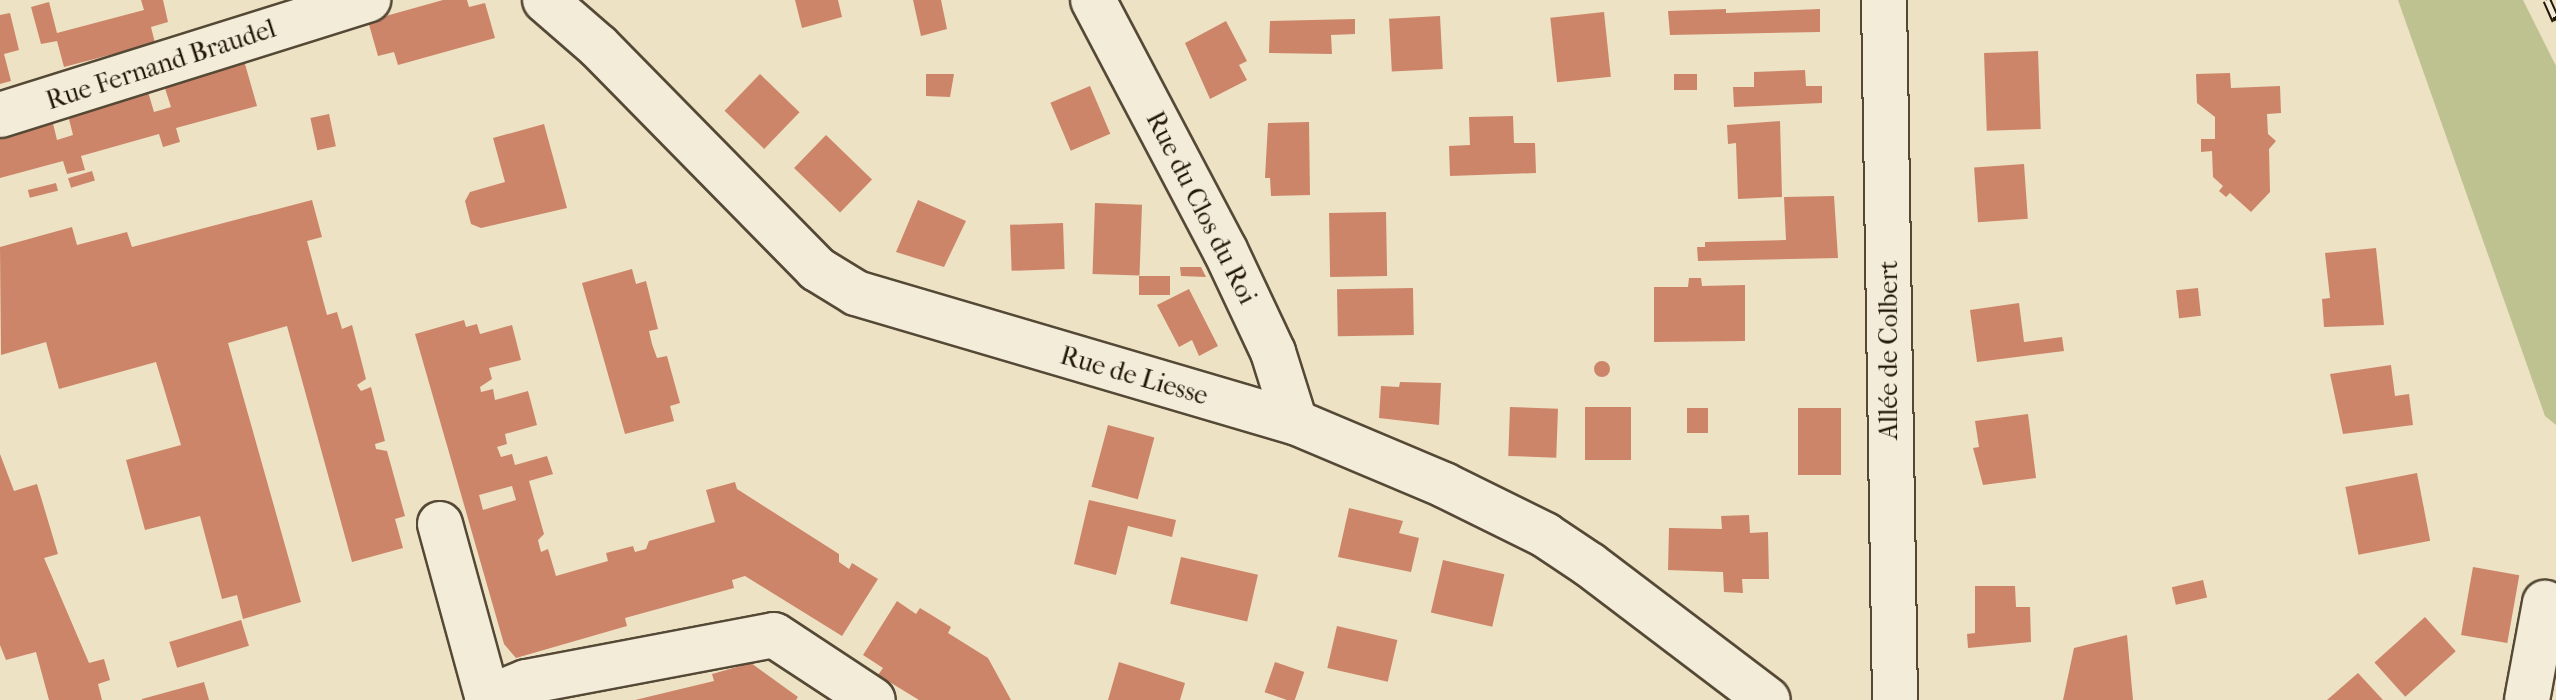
<!DOCTYPE html>
<meta charset="utf-8">
<style>
body{margin:0}
#map{position:relative;width:2556px;height:700px;overflow:hidden;background:#ede2c4;font-family:"IM FELL French Canon",serif}
div>[style]{position:absolute}
.green>*{inset:0;background:#bec290}
.building>*{inset:0;background:#cc8569;transform-origin:0 0}
.round{border-radius:50%}
.roads{filter:drop-shadow(2px 0 #554936) drop-shadow(-2px 0 #554936) drop-shadow(0 2px #554936) drop-shadow(0 -2px #554936)}
.minor>*{height:44px;margin:-22px;padding:0 22px;transform-origin:22px;border-radius:22px;background:#f3ecd9}
.rail>*{height:9px;margin-top:-4.5px;transform-origin:0;background:repeating-linear-gradient(90deg,#f3ecd9 0 18px,#221607 0 36px);box-sizing:border-box;border-block:2px solid #221607}
span{translate:-50% -50%;white-space:nowrap;text-align:center;line-height:1.15;-webkit-text-stroke:6px #f3ecd9;paint-order:stroke}
.street-label{font-size:26px;color:#221607}
</style>
<div id="map">
<div class="green">
<div style="clip-path:polygon(2398px 0,2523px 0,2556px 66px,2556px 425px,2545px 416px)"></div>
</div>
<div class="building">
<div style="clip-path:polygon(141px 0,163px 0,168px 22px,151px 27px,155px 43px,64px 67px,57px 41px,41px 44px,31px 7px,49px 2px,57px 33px,144px 10px)"></div>
<div style="clip-path:polygon(443px 0,467px 0,469px 7px,485px 3px,495px 38px,398px 65px,394px 52px,378px 56px,368px 21px)"></div>
<div style="clip-path:polygon(795px 0,838px 0,842px 17px,802px 28px)"></div>
<div style="clip-path:polygon(913px 0,941px 0,947px 29px,921px 36px)"></div>
<div style="clip-path:polygon(1726px 9px,1726px 13px,1820px 9px,1820px 32px,1670px 35px,1668px 11px)"></div>
<div style="left:1604px;top:12px;width:65px;height:54px;rotate:84deg"></div>
<div style="clip-path:polygon(10px 13px,19px 50px,4px 54px,11px 81px,0 84px,0 15px)"></div>
<div style="left:1440px;top:16px;width:53px;height:51px;rotate:87deg"></div>
<div style="clip-path:polygon(1355px 19px,1355px 34px,1331px 35px,1332px 54px,1269px 53px,1270px 21px)"></div>
<div style="clip-path:polygon(1226px 21px,1247px 61px,1239px 65px,1247px 80px,1210px 99px,1185px 43px)"></div>
<div style="left:2038px;top:51px;width:78px;height:54px;rotate:88deg"></div>
<div style="clip-path:polygon(243px 57px,257px 106px,176px 128px,180px 142px,163px 147px,159px 134px,81px 156px,85px 170px,67px 174px,63px 161px,0 178px,0 126px,50px 111px,57px 140px,73px 135px,66px 107px,146px 85px,154px 112px,171px 107px,162px 79px)"></div>
<div style="clip-path:polygon(1805px 70px,1806px 86px,1822px 86px,1822px 103px,1734px 107px,1733px 87px,1754px 87px,1754px 72px)"></div>
<div style="clip-path:polygon(2230px 73px,2231px 88px,2280px 86px,2281px 113px,2267px 114px,2268px 134px,2276px 141px,2269px 149px,2270px 192px,2251px 212px,2230px 193px,2226px 197px,2219px 191px,2223px 186px,2213px 177px,2212px 151px,2201px 152px,2201px 139px,2215px 139px,2215px 117px,2197px 103px,2196px 74px)"></div>
<div style="left:760px;top:74px;width:55px;height:51px;rotate:44deg"></div>
<div style="clip-path:polygon(926px 74px,954px 74px,950px 97px,926px 96px)"></div>
<div style="left:1697px;top:74px;width:16px;height:23px;rotate:90deg"></div>
<div style="left:1090px;top:86px;width:52px;height:43px;rotate:67deg"></div>
<div style="left:329px;top:114px;width:33px;height:19px;rotate:78deg"></div>
<div style="clip-path:polygon(1513px 116px,1514px 143px,1535px 143px,1536px 173px,1450px 176px,1449px 146px,1470px 145px,1469px 117px)"></div>
<div style="clip-path:polygon(1780px 121px,1782px 197px,1738px 199px,1736px 143px,1728px 144px,1727px 125px)"></div>
<div style="clip-path:polygon(1309px 122px,1310px 195px,1271px 196px,1270px 178px,1265px 178px,1268px 123px)"></div>
<div style="clip-path:polygon(544px 124px,567px 208px,481px 228px,471px 224px,465px 201px,470px 192px,505px 182px,493px 138px)"></div>
<div style="left:826px;top:135px;width:64px;height:46px;rotate:44deg"></div>
<div style="left:2024px;top:164px;width:55px;height:50px;rotate:86deg"></div>
<div style="left:92px;top:171px;width:10px;height:25px;rotate:73deg"></div>
<div style="left:56px;top:183px;width:8px;height:29px;rotate:76deg"></div>
<div style="clip-path:polygon(1834px 196px,1838px 258px,1698px 261px,1697px 247px,1705px 247px,1705px 242px,1786px 240px,1784px 197px)"></div>
<div style="clip-path:polygon(312px 200px,322px 237px,307px 241px,327px 315px,337px 312px,342px 329px,352px 325px,366px 379px,357px 385px,361px 391px,371px 387px,385px 441px,375px 444px,376px 449px,387px 451px,405px 516px,395px 519px,403px 548px,352px 562px,287px 326px,228px 343px,301px 602px,243px 619px,237px 595px,222px 599px,200px 516px,145px 530px,126px 460px,181px 445px,156px 362px,59px 389px,46px 342px,1px 355px,0 247px,72px 227px,77px 245px,127px 232px,132px 247px)"></div>
<div style="clip-path:polygon(918px 200px,966px 221px,944px 267px,896px 252px)"></div>
<div style="left:1095px;top:203px;width:47px;height:71px;rotate:2deg"></div>
<div style="left:1386px;top:212px;width:64px;height:57px;rotate:89deg"></div>
<div style="left:1063px;top:223px;width:46px;height:53px;rotate:88deg"></div>
<div style="clip-path:polygon(2376px 248px,2384px 325px,2324px 327px,2322px 299px,2330px 298px,2325px 253px)"></div>
<div style="clip-path:polygon(1180px 267px,1201px 267px,1206px 277px,1181px 276px)"></div>
<div style="clip-path:polygon(632px 269px,636px 284px,646px 281px,658px 329px,649px 331px,652px 344px,657px 358px,667px 356px,680px 403px,670px 406px,674px 421px,625px 434px,582px 283px)"></div>
<div style="left:1139px;top:276px;width:31px;height:19px"></div>
<div style="clip-path:polygon(1689px 278px,1701px 278px,1702px 286px,1745px 285px,1745px 341px,1654px 342px,1654px 287px,1688px 287px)"></div>
<div style="left:1413px;top:288px;width:47px;height:76px;rotate:89deg"></div>
<div style="left:2198px;top:288px;width:28px;height:22px;rotate:84deg"></div>
<div style="clip-path:polygon(1189px 289px,1218px 346px,1199px 356px,1192px 340px,1179px 347px,1157px 305px)"></div>
<div style="clip-path:polygon(2019px 303px,2024px 342px,2062px 337px,2064px 351px,1977px 362px,1970px 310px)"></div>
<div style="clip-path:polygon(evenodd,464px 320px,466px 327px,477px 324px,480px 334px,512px 325px,521px 360px,489px 368px,492px 379px,480px 387px,481px 392px,493px 389px,495px 400px,528px 391px,537px 425px,505px 434px,507px 444px,497px 447px,501px 457px,512px 454px,515px 465px,547px 456px,553px 474px,529px 481px,544px 534px,538px 540px,541px 552px,548px 549px,556px 576px,608px 561px,606px 553px,633px 546px,635px 552px,646px 549px,649px 541px,715px 522px,706px 490px,735px 482px,737px 489px,839px 554px,839px 562px,849px 569px,852px 563px,878px 579px,842px 636px,745px 576px,732px 580px,734px 588px,625px 618px,627px 626px,516px 658px,504px 644px,415px 334px,464px 320px,512px 486px,516px 500px,483px 510px,479px 495px,512px 486px)"></div>
<div class="round" style="left:1594px;top:361px;width:16px;height:16px"></div>
<div style="clip-path:polygon(2391px 365px,2395px 396px,2409px 394px,2413px 425px,2343px 434px,2330px 374px)"></div>
<div style="clip-path:polygon(1400px 382px,1441px 383px,1439px 425px,1379px 418px,1381px 386px,1399px 387px)"></div>
<div style="left:1510px;top:407px;width:48px;height:49px;rotate:2deg"></div>
<div style="left:1585px;top:407px;width:46px;height:53px"></div>
<div style="left:1687px;top:408px;width:21px;height:25px"></div>
<div style="left:1841px;top:408px;width:67px;height:43px;rotate:90deg"></div>
<div style="clip-path:polygon(2028px 414px,2036px 478px,1983px 485px,1973px 448px,1979px 447px,1975px 421px)"></div>
<div style="left:1108px;top:425px;width:48px;height:64px;rotate:15deg"></div>
<div style="clip-path:polygon(0 454px,14px 491px,37px 484px,58px 554px,44px 558px,89px 663px,104px 659px,110px 680px,98px 684px,102px 700px,49px 700px,36px 652px,6px 660px,0 645px)"></div>
<div style="left:2417px;top:473px;width:69px;height:73px;rotate:79deg"></div>
<div style="clip-path:polygon(1089px 500px,1176px 520px,1172px 537px,1128px 526px,1116px 575px,1074px 564px)"></div>
<div style="clip-path:polygon(1349px 508px,1403px 521px,1399px 533px,1419px 538px,1411px 572px,1338px 557px)"></div>
<div style="clip-path:polygon(1749px 515px,1750px 533px,1768px 532px,1769px 579px,1742px 579px,1743px 593px,1724px 592px,1723px 572px,1668px 570px,1669px 528px,1722px 529px,1721px 516px)"></div>
<div style="left:1181px;top:557px;width:79px;height:48px;rotate:13deg"></div>
<div style="left:1443px;top:560px;width:63px;height:54px;rotate:13deg"></div>
<div style="left:2473px;top:567px;width:47px;height:69px;rotate:10deg"></div>
<div style="left:2203px;top:580px;width:18px;height:32px;rotate:77deg"></div>
<div style="clip-path:polygon(1975px 586px,2015px 586px,2016px 607px,2030px 607px,2031px 642px,1968px 648px,1967px 634px,1975px 633px)"></div>
<div style="clip-path:polygon(897px 601px,916px 614px,920px 608px,951px 627px,948px 633px,988px 658px,1011px 700px,919px 700px,878px 675px,883px 668px,863px 655px)"></div>
<div style="left:2425px;top:617px;width:46px;height:68px;rotate:48deg"></div>
<div style="left:241px;top:620px;width:27px;height:75px;rotate:73deg"></div>
<div style="left:1337px;top:626px;width:62px;height:43px;rotate:13deg"></div>
<div style="clip-path:polygon(2127px 635px,2133px 700px,2063px 700px,2074px 648px)"></div>
<div style="clip-path:polygon(1119px 662px,1185px 683px,1180px 700px,1108px 700px)"></div>
<div style="left:1275px;top:662px;width:31px;height:32px;rotate:19deg"></div>
<div style="clip-path:polygon(751px 663px,798px 697px,796px 700px,635px 700px,714px 681px,712px 674px)"></div>
<div style="clip-path:polygon(2358px 673px,2383px 700px,2327px 700px)"></div>
<div style="clip-path:polygon(204px 682px,209px 700px,142px 700px,142px 699px)"></div>
</div>
<div class="roads">
<div class="minor">
<div style="left:545px;top:0;width:70px;rotate:41deg"></div>
<div style="left:598px;top:46px;width:313px;rotate:45.5deg"></div>
<div style="left:817px;top:269px;width:46px;rotate:31.6deg"></div>
<div style="left:856px;top:293px;width:458px;rotate:16.4deg"></div>
<div style="left:1295px;top:422px;width:162px;rotate:22.9deg"></div>
<div style="left:1444px;top:485px;width:113px;rotate:26.3deg"></div>
<div style="left:1545px;top:535px;width:54px;rotate:33.7deg"></div>
<div style="left:1590px;top:565px;width:223px;rotate:37.2deg"></div>
<div style="left:1093px;top:0;width:283px;rotate:62.2deg"></div>
<div style="left:1225px;top:250px;width:113px;rotate:64.8deg"></div>
<div style="left:1273px;top:352px;width:73px;rotate:72.6deg"></div>
<div style="left:1884px;top:0;width:700px;rotate:89.1deg"></div>
<div style="left:0;top:115px;width:386px;rotate:-17.4deg"></div>
<div style="left:440px;top:524px;width:182px;rotate:74.7deg"></div>
<div style="left:487px;top:698px;width:42px;rotate:-22.3deg"></div>
<div style="left:526px;top:682px;width:252px;rotate:-10.7deg"></div>
<div style="left:774px;top:635px;width:118px;rotate:33.3deg"></div>
<div style="left:2527px;top:700px;width:99px;rotate:-79.5deg"></div>
</div>
</div>
<div class="rail">
<div style="left:2547px;top:0;width:22px;rotate:66deg"></div>
</div>
<div class="street-label">
<span style="left:161px;top:65px;rotate:-18deg">Rue Fernand Braudel</span>
<span style="left:1201px;top:208px;rotate:63deg">Rue du Clos du Roi</span>
<span style="left:1889px;top:350px;rotate:-90deg">Allée de Colbert</span>
<span style="left:1134px;top:376px;rotate:16deg">Rue de Liesse</span>
</div>
</div>
